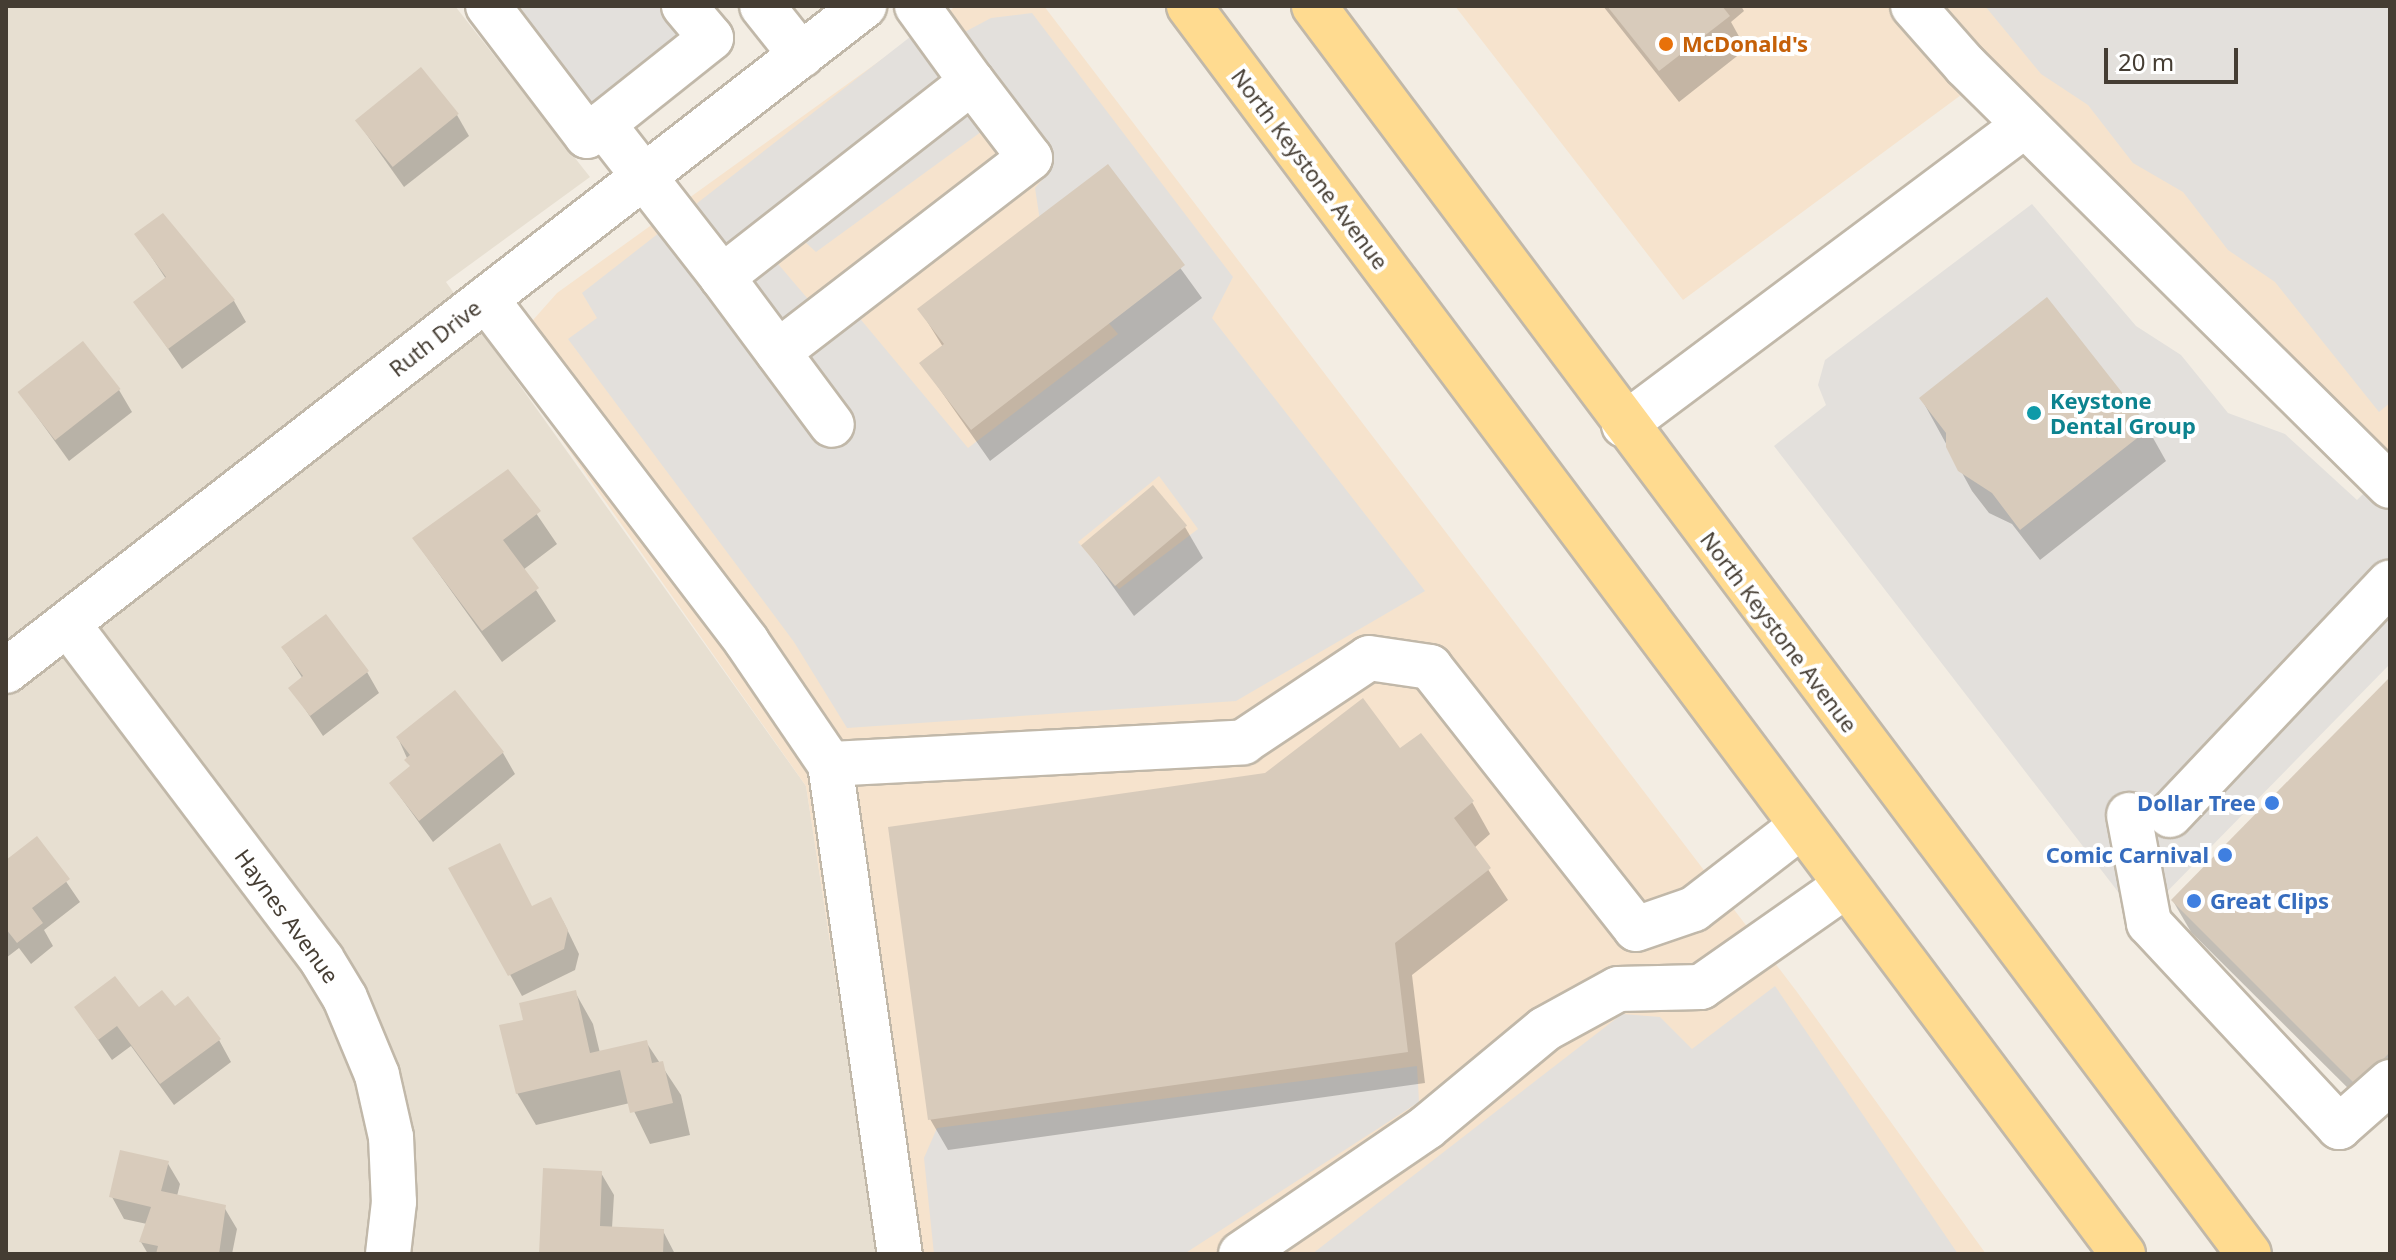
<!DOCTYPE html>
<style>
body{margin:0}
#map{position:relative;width:2396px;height:1260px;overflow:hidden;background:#f3ede3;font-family:"Noto Sans",sans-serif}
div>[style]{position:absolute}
.residential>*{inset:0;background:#e7dfd1}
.commercial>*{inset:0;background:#f6e3cd}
.parking>*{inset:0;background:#e3e0dc}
.shadow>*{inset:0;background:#0003}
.building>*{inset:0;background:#d8cbbb;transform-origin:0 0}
.roads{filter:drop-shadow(2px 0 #c1b8a9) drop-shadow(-2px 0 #c1b8a9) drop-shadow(0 2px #c1b8a9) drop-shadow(0 -2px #c1b8a9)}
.minor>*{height:44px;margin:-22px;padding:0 22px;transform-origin:22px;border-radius:22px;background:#fff}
.major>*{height:44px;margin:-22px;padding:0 22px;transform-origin:22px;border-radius:22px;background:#ffdb90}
.dots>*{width:22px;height:22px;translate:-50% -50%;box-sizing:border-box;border:4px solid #fff;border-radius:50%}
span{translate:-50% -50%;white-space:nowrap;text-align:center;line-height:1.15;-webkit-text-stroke:8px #fff;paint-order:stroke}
.food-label{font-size:22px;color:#c56008;font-weight:700}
.left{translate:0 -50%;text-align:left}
.street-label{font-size:22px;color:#453d33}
.culture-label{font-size:22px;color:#0d838f;font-weight:700}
.shop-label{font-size:22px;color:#366cbe;font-weight:700}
.right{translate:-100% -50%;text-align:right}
.frame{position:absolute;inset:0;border:8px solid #453d33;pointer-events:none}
.scale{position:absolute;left:2104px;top:48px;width:134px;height:36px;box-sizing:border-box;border:4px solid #453d33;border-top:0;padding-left:10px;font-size:24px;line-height:28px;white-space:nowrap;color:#453d33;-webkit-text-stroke:6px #fff;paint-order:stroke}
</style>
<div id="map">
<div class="residential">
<div style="clip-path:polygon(6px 6px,455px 6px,590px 177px,446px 282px,806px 786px,878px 1254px,6px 1254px)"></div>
</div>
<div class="commercial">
<div style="clip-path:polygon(956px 6px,1044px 6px,1797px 992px,1986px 1254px,878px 1254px,806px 786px,502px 355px,557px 293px)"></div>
<div style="clip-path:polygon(1455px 6px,2390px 6px,2390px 452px,1999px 67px,1683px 300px)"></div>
</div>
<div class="parking">
<div style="clip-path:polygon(470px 6px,714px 6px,733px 30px,584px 149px)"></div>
<div style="clip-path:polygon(1985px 6px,2390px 6px,2390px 403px,2379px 412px,2275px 282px,2228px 250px,2183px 192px,2133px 163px,2088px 105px,2041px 74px)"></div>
<div style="clip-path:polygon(evenodd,1032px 13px,1233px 277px,1212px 318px,1425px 591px,1236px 701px,847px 728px,794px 642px,568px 339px,597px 318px,582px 293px,928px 23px,944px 43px,991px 18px,1032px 13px,1007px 126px,1049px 172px,1035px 188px,1044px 247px,1118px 334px,968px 448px,847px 303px,825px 319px,767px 251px,792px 230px,816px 252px,985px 129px,1007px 126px,1032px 13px,1159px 476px,1198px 529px,1119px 589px,1078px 542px,1159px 476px)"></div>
<div style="clip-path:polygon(2032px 204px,2136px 326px,2181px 355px,2228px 413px,2285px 434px,2357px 500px,2390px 467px,2390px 664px,2153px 906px,2129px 906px,1774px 446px,1826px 405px,1818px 385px,1825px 360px)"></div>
<div style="clip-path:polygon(1775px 986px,1958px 1254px,1312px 1254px,1622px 1014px,1660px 1017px,1692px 1049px)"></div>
<div style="clip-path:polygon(1417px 1066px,1419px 1102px,1184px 1254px,934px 1254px,924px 1158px,937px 1128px)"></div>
</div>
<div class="shadow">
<div style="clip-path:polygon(1603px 6px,1741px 6px,1744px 11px,1731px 22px,1746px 49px,1679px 102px)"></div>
<div style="clip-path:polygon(457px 115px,469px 136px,404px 187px,357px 121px)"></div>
<div style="clip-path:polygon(1107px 167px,1202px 298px,990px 461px,922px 364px,943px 347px,920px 310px)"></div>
<div style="clip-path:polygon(137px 235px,234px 301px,246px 322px,182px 369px,136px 302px,166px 279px)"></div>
<div style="clip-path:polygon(119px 390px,132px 412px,69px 461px,20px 393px)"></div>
<div style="clip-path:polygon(1921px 398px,2148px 429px,2166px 461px,2040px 560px,2012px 524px,1989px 513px,1972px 491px)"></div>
<div style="clip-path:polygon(508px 472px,557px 544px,523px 570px,556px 621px,502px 662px,414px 539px)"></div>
<div style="clip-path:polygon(1185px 527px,1203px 558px,1134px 616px,1083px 545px)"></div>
<div style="clip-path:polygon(283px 648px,367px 672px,379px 693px,323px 736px,291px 688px,303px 679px)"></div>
<div style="clip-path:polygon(2390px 680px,2390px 1102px,2376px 1116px,2191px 932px,2173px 901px)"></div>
<div style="clip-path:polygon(398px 738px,503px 753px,515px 774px,433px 842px,391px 784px,411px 767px)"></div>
<div style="clip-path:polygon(1266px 775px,1472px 802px,1490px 834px,1474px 848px,1508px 900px,1412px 975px,1425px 1083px,948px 1150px,930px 1119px)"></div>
<div style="clip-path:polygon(37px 839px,80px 902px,44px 930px,53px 946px,31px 964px,19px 948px,6px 958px,6px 863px)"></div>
<div style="clip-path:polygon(451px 869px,563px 921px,579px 954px,575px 970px,522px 996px)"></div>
<div style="clip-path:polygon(575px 992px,593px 1024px,600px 1053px,646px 1042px,681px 1095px,690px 1135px,650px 1144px,630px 1103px,536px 1125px,517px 1093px,525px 1021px)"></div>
<div style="clip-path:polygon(76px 1008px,174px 1009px,219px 1040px,231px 1062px,174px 1105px,131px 1046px,112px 1060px)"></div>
<div style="clip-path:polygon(167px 1162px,180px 1184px,177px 1196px,224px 1207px,237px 1229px,232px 1254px,148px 1254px,141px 1242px,147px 1224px,124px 1219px,112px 1197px)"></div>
<div style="clip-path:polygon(601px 1173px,614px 1195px,612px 1228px,663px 1231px,675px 1254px,541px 1254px)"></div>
</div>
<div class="building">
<div style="clip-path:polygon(1607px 6px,1722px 6px,1730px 16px,1659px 71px)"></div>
<div style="left:421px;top:67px;width:60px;height:85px;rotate:51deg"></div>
<div style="clip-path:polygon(1108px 164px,1185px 265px,971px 430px,919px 363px,944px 344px,917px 309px)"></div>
<div style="clip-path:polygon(163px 213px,235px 300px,168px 349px,133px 302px,166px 277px,134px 234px)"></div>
<div style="clip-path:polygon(2047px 297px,2150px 428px,2020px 530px,1992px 493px,1958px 471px,1946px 447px,1946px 433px,1919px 398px)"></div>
<div style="left:83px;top:341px;width:61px;height:83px;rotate:52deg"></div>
<div style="clip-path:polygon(508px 469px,541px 511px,503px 540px,539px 588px,482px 631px,412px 538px)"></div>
<div style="left:1153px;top:485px;width:53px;height:94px;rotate:50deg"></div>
<div style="clip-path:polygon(326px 614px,369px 671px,310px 716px,288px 688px,303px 676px,281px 647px)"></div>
<div style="clip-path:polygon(2390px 677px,2390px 1052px,2357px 1086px,2171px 900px)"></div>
<div style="clip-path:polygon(455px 690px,504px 752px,419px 821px,389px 783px,410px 766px,404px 760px,410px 755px,396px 737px)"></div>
<div style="clip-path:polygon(1363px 698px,1400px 748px,1421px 733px,1474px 801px,1454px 818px,1491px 868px,1395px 943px,1408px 1052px,928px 1120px,888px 827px,1265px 773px)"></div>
<div style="clip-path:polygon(37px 836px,70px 879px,32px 908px,43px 923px,17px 943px,6px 929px,6px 860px)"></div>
<div style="clip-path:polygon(500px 843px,532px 906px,551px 897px,568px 930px,564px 949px,508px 976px,448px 868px)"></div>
<div style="clip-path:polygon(115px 976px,139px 1007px,162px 990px,175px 1006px,188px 996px,221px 1039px,160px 1084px,117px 1026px,98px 1040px,74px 1007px)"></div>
<div style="clip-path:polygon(576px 990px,590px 1053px,647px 1040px,652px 1063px,663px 1061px,673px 1103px,630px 1113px,620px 1070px,516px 1094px,499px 1025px,523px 1020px,519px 1003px)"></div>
<div style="clip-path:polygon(120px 1150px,169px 1161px,161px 1191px,226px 1205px,219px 1254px,156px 1254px,158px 1246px,139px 1242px,151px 1207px,109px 1197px)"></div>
<div style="clip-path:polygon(543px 1168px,602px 1171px,600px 1226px,664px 1229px,663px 1254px,539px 1254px)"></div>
</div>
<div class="roads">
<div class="minor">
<div style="left:488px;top:6px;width:163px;rotate:52.7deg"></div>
<div style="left:587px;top:136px;width:20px;rotate:-37deg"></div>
<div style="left:603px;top:124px;width:194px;rotate:52.1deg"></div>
<div style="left:722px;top:277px;width:317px;rotate:-38deg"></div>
<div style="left:972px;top:82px;width:94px;rotate:-125.9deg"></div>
<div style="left:762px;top:6px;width:63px;rotate:51.5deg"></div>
<div style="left:1913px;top:6px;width:79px;rotate:48.6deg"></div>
<div style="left:1965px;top:65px;width:598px;rotate:44.73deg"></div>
<div style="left:603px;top:124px;width:138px;rotate:-38.5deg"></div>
<div style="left:711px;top:38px;width:42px;rotate:-130.2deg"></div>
<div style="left:722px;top:277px;width:184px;rotate:53.4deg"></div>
<div style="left:486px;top:299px;width:431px;rotate:52.7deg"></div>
<div style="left:747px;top:642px;width:148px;rotate:55.8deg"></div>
<div style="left:830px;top:764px;width:414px;rotate:-3deg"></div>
<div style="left:1243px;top:742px;width:151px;rotate:-33.7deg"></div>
<div style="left:1369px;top:658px;width:62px;rotate:8.4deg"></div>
<div style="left:1430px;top:667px;width:333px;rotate:51.8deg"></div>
<div style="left:1636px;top:929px;width:61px;rotate:-19deg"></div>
<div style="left:1694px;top:909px;width:134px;rotate:-37.7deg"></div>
<div style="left:778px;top:352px;width:318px;rotate:-37.6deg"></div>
<div style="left:1030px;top:158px;width:96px;rotate:-127.3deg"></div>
<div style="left:1624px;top:425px;width:501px;rotate:-36.8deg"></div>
<div style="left:68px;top:624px;width:421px;rotate:52.9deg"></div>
<div style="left:322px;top:960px;width:44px;rotate:58.8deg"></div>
<div style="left:345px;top:998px;width:83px;rotate:67.4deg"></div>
<div style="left:377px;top:1075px;width:64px;rotate:77.3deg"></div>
<div style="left:391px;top:1137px;width:65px;rotate:87.4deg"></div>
<div style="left:394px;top:1202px;width:52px;rotate:96.6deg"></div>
<div style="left:6px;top:671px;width:1086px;rotate:-37.78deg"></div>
<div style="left:830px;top:764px;width:495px;rotate:81.9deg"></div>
<div style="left:2129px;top:815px;width:110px;rotate:79.5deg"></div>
<div style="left:2149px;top:923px;width:279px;rotate:47deg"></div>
<div style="left:2339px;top:1127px;width:68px;rotate:-41.4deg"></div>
<div style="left:2170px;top:815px;width:320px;rotate:-46.6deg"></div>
<div style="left:1241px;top:1254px;width:225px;rotate:-34.3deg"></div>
<div style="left:1427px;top:1127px;width:153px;rotate:-39.7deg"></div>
<div style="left:1545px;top:1029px;width:83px;rotate:-28.7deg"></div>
<div style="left:1618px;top:989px;width:83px;rotate:-1.4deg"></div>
<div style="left:1701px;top:987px;width:176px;rotate:-35deg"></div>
</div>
<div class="major">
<div style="left:1189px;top:6px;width:1559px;rotate:53.19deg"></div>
<div style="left:1314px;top:6px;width:1559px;rotate:53.16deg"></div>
</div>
</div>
<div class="dots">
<div style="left:1666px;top:44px;background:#e8710a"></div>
<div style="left:2034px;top:413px;background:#0f9aa8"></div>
<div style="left:2272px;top:803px;background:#3f7fe0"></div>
<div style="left:2225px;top:855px;background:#3f7fe0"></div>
<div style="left:2194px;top:901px;background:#3f7fe0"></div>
</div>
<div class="food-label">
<span class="left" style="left:1682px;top:44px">McDonald's</span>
</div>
<div class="street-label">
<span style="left:1310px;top:169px;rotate:53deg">North Keystone Avenue</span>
<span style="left:435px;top:338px;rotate:-38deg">Ruth Drive</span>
<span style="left:1779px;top:632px;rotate:53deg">North Keystone Avenue</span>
<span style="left:287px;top:916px;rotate:54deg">Haynes Avenue</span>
</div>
<div class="culture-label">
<span class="left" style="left:2050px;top:413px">Keystone<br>Dental Group</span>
</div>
<div class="shop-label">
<span class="right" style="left:2256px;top:803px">Dollar Tree</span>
<span class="right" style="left:2209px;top:855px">Comic Carnival</span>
<span class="left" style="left:2210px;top:901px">Great Clips</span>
</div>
<div class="frame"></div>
<div class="scale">20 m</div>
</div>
